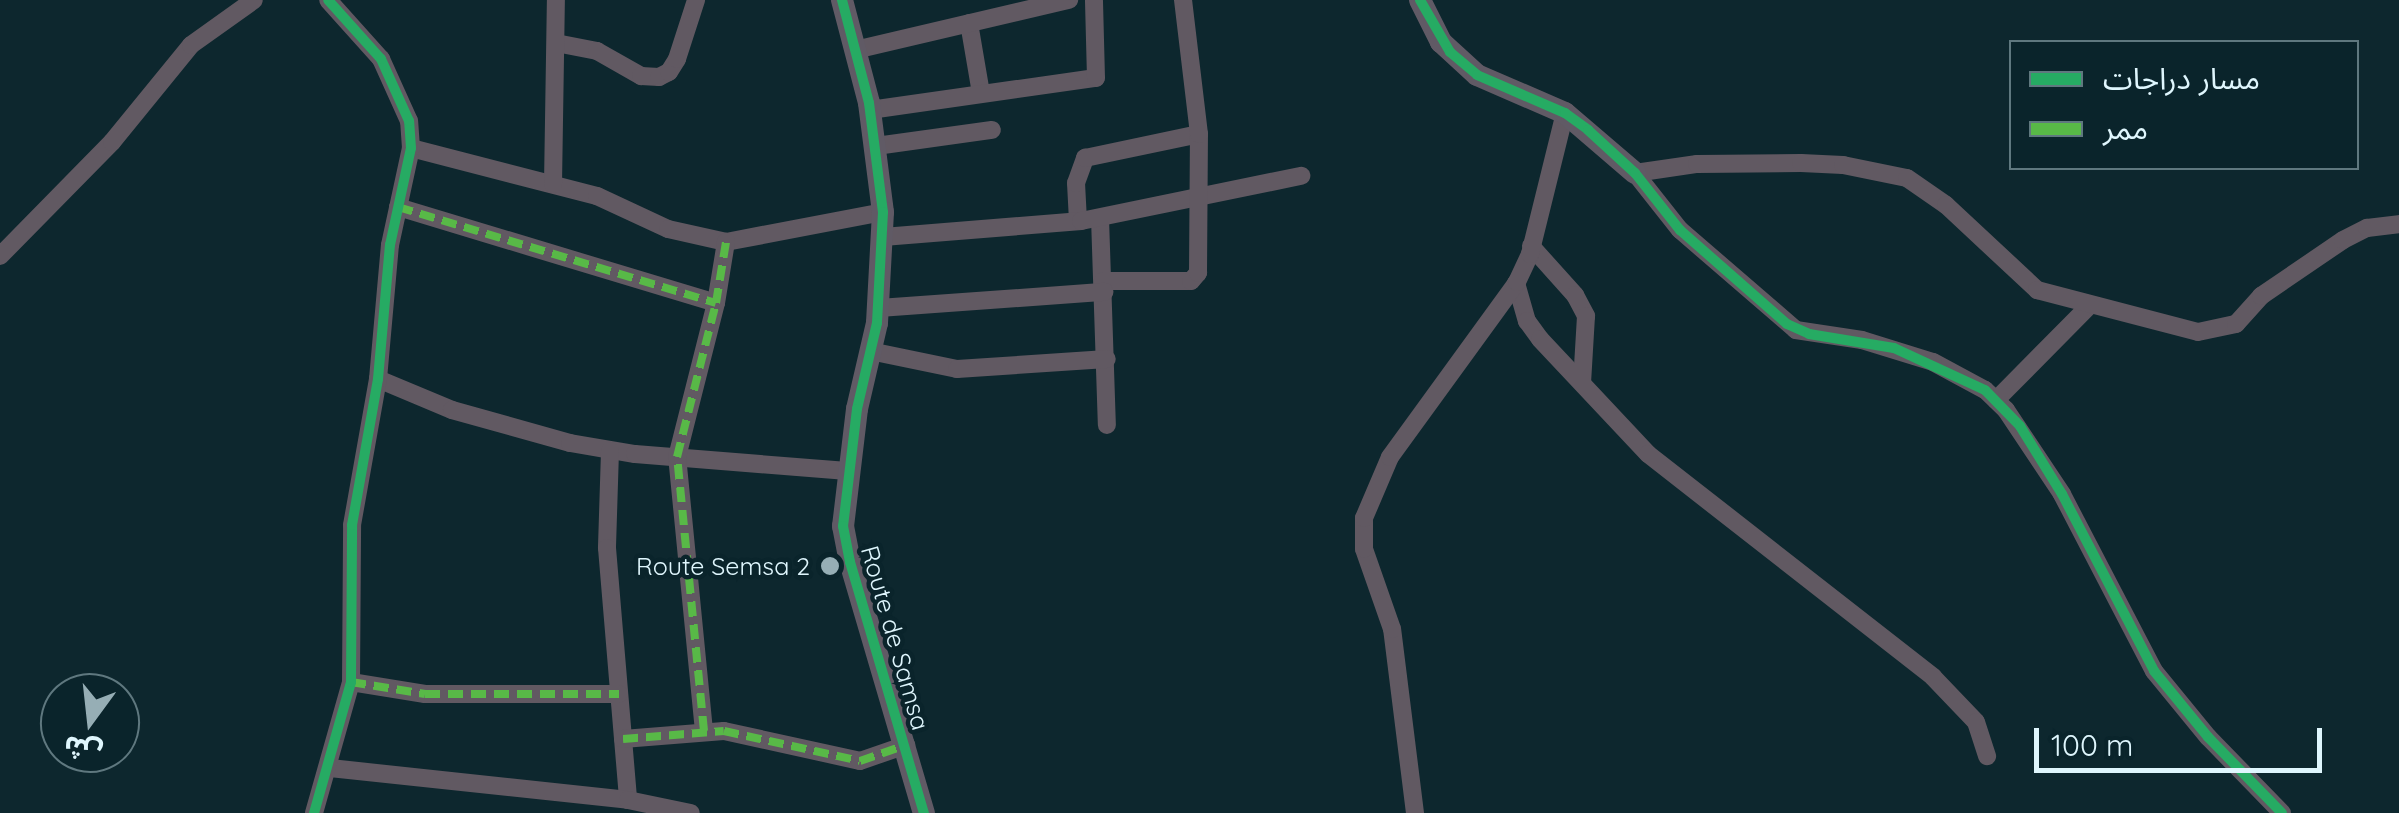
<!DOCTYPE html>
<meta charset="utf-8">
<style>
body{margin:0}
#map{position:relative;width:2399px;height:813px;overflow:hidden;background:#0d272e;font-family:Quicksand,"Noto Sans Arabic",sans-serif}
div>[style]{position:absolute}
.street>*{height:18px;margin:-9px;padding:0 9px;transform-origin:9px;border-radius:9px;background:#615962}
.secondary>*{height:22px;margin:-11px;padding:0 11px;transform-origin:11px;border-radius:11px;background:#605a65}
.quiet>*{height:8px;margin-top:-4px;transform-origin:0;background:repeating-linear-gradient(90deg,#58b947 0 15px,transparent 0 23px)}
.cycleway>*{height:10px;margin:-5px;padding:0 5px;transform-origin:5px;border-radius:5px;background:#26ab63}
.dots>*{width:28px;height:28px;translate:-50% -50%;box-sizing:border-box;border:5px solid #0a242b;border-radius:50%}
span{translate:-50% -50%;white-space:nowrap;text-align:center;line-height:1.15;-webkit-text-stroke:9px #0a242b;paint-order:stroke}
.poi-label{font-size:25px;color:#dff6fd}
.right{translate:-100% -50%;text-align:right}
.street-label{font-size:25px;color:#dff6fd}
.legend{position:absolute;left:2009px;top:40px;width:350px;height:130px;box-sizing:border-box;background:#0a242b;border:2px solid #5f787f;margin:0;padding:12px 18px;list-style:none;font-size:30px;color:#dff6fd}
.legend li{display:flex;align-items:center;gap:20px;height:50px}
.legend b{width:50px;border:2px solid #5f787f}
.north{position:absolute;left:40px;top:673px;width:100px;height:100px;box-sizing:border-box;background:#0a242b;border:2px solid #5f787f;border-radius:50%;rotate:195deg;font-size:28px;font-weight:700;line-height:40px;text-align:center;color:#dff6fd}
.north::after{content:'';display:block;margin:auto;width:35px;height:45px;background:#96aeb5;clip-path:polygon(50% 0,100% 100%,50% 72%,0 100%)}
.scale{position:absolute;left:2034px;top:728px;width:288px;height:45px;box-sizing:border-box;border:5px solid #dff6fd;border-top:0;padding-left:12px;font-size:30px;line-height:35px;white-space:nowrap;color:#dff6fd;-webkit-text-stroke:8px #0a242b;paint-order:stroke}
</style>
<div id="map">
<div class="street">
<div style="left:969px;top:23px;width:71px;rotate:80.3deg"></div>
<div style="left:556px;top:43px;width:42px;rotate:11deg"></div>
<div style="left:597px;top:51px;width:51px;rotate:29.6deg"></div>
<div style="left:641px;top:76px;width:18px;rotate:3deg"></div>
<div style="left:659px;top:77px;width:11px;rotate:-27deg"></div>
<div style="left:669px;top:72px;width:15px;rotate:-58deg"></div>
<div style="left:677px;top:59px;width:62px;rotate:-72.1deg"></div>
<div style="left:855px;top:50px;width:220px;rotate:-13.2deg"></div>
<div style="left:870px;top:110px;width:228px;rotate:-8.1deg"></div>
<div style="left:1096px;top:78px;width:78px;rotate:-91.5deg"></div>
<div style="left:876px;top:146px;width:117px;rotate:-7.9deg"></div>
<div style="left:411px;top:148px;width:192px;rotate:14.5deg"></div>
<div style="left:597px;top:196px;width:78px;rotate:24.9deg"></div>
<div style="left:668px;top:229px;width:59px;rotate:12.6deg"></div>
<div style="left:726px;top:242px;width:160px;rotate:-10.8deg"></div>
<div style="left:553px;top:184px;width:184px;rotate:-89.1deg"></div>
<div style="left:398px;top:207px;width:332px;rotate:16.8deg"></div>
<div style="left:1100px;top:218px;width:207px;rotate:88.1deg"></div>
<div style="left:1078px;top:221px;width:38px;rotate:-93deg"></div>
<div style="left:1076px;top:183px;width:27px;rotate:-70deg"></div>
<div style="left:1085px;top:158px;width:116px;rotate:-11.9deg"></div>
<div style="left:883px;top:237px;width:199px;rotate:-4.6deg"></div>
<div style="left:1081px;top:221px;width:225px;rotate:-11.6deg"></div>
<div style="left:1531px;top:246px;width:66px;rotate:48.1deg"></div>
<div style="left:1575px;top:295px;width:24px;rotate:62deg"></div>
<div style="left:1586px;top:316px;width:67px;rotate:93.4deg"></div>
<div style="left:0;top:256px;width:160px;rotate:-45.5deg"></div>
<div style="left:112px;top:142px;width:125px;rotate:-50.8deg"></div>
<div style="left:191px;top:45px;width:77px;rotate:-35.5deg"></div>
<div style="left:1103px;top:281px;width:88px"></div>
<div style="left:1191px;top:281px;width:11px;rotate:-49deg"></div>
<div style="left:1198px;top:273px;width:139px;rotate:-89.6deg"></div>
<div style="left:1199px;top:134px;width:135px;rotate:-96.8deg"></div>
<div style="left:1516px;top:283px;width:40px;rotate:74deg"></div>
<div style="left:1527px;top:321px;width:22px;rotate:54deg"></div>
<div style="left:1540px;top:339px;width:158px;rotate:46.8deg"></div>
<div style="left:1648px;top:454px;width:362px;rotate:38deg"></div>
<div style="left:1933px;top:677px;width:62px;rotate:46.3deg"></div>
<div style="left:1976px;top:722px;width:36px;rotate:72deg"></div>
<div style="left:879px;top:308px;width:226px;rotate:-4.1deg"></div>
<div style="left:870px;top:351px;width:89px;rotate:11.7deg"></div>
<div style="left:957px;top:369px;width:150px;rotate:-3.8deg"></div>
<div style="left:378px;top:379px;width:80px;rotate:22.7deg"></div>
<div style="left:452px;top:410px;width:123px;rotate:15.6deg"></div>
<div style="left:570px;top:443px;width:66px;rotate:9.6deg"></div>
<div style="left:635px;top:454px;width:213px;rotate:4.6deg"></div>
<div style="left:1996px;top:400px;width:134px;rotate:-45.3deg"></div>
<div style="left:610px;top:451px;width:97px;rotate:91.8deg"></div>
<div style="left:607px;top:548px;width:253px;rotate:85.2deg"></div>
<div style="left:351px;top:682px;width:75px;rotate:9.2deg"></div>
<div style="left:425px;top:694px;width:194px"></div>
<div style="left:704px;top:731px;width:275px;rotate:-95.6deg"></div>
<div style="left:677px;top:457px;width:159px;rotate:-75.8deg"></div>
<div style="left:716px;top:303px;width:62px;rotate:-80.7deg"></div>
<div style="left:623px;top:739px;width:101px;rotate:-4.5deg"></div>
<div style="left:724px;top:731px;width:139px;rotate:12.4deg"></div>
<div style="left:860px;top:761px;width:49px;rotate:-19.2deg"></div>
<div style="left:330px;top:768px;width:300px;rotate:6.1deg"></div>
<div style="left:628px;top:800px;width:64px;rotate:11.7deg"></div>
<div style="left:314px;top:813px;width:136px;rotate:-74.2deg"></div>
<div style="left:351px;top:682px;width:157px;rotate:-89.6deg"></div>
<div style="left:352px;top:525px;width:148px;rotate:-79.9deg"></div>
<div style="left:378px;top:379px;width:135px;rotate:-84.9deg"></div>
<div style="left:390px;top:245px;width:99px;rotate:-77.8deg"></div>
<div style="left:411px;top:148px;width:27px;rotate:-94deg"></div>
<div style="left:409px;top:121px;width:68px;rotate:-114.3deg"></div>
<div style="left:381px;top:59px;width:79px;rotate:-131.9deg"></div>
<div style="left:1415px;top:813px;width:185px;rotate:-97.1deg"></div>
<div style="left:1392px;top:629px;width:85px;rotate:-109.3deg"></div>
<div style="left:1364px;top:549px;width:31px;rotate:-90deg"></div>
<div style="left:1364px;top:518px;width:66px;rotate:-66.9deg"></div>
<div style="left:1390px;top:457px;width:216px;rotate:-54deg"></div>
<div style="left:1517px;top:282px;width:31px;rotate:-65deg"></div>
<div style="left:1530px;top:254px;width:145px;rotate:-76.1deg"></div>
<div style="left:2282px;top:813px;width:106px;rotate:-134.2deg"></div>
<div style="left:2208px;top:737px;width:85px;rotate:-129.3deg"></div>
<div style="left:2154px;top:671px;width:199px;rotate:-117.5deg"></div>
<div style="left:2062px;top:494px;width:101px;rotate:-123.7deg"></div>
<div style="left:2006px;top:410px;width:29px;rotate:-136deg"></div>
<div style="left:1985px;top:390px;width:59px;rotate:-151.7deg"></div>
<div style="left:1933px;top:362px;width:74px;rotate:-162.8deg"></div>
<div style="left:1862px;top:340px;width:67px;rotate:-171.4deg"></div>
<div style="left:1796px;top:330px;width:153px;rotate:-139.2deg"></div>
<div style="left:1680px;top:230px;width:73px;rotate:-128.3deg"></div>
<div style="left:1635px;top:173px;width:63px;rotate:-8.3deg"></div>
<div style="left:1697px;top:164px;width:104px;rotate:-0.6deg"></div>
<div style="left:1801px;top:163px;width:42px;rotate:2.7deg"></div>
<div style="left:1843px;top:165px;width:65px;rotate:11.5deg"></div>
<div style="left:1907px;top:178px;width:47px;rotate:34.7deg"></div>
<div style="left:1946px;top:205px;width:125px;rotate:43deg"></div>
<div style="left:2037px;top:290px;width:166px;rotate:14.6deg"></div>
<div style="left:2198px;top:332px;width:39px;rotate:-12deg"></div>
<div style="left:2236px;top:324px;width:38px;rotate:-48deg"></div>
<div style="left:2261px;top:296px;width:99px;rotate:-34.3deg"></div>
<div style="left:2343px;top:240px;width:27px;rotate:-27deg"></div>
<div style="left:2367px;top:228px;width:32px;rotate:-7deg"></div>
</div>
<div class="secondary">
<div style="left:842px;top:0;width:106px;rotate:75.3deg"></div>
<div style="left:869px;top:103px;width:110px;rotate:82.7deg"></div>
<div style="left:883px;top:212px;width:111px;rotate:93.1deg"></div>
<div style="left:877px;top:323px;width:88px;rotate:103.1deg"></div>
<div style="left:857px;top:409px;width:118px;rotate:96.8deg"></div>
<div style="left:843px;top:526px;width:37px;rotate:79deg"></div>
<div style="left:850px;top:562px;width:262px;rotate:73.6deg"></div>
<div style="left:1420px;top:0;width:47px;rotate:63.4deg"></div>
<div style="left:1441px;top:42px;width:49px;rotate:42.5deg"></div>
<div style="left:1477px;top:75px;width:96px;rotate:23.4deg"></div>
<div style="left:1565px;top:113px;width:92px;rotate:40.6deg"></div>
</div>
<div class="quiet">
<div style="left:398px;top:207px;width:332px;rotate:16.8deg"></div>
<div style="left:351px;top:682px;width:75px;rotate:9.2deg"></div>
<div style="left:425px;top:694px;width:194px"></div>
<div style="left:704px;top:731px;width:275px;rotate:-95.6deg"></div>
<div style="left:677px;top:457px;width:159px;rotate:-75.8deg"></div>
<div style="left:716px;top:303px;width:62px;rotate:-80.7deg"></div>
<div style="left:623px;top:739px;width:101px;rotate:-4.5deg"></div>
<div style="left:724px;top:731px;width:139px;rotate:12.4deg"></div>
<div style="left:860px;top:761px;width:49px;rotate:-19.2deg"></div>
</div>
<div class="cycleway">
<div style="left:842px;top:0;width:106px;rotate:75.3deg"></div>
<div style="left:869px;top:103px;width:110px;rotate:82.7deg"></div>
<div style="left:883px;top:212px;width:111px;rotate:93.1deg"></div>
<div style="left:877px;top:323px;width:88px;rotate:103.1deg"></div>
<div style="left:857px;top:409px;width:118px;rotate:96.8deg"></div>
<div style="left:843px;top:526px;width:37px;rotate:79deg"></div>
<div style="left:850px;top:562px;width:262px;rotate:73.6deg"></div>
<div style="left:1420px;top:0;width:60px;rotate:60deg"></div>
<div style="left:1450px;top:52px;width:35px;rotate:40deg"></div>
<div style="left:1477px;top:75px;width:96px;rotate:23.4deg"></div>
<div style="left:1565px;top:113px;width:29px;rotate:36deg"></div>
<div style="left:1588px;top:130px;width:64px;rotate:42.5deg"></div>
<div style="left:1635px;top:173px;width:73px;rotate:51.7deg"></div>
<div style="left:1680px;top:230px;width:142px;rotate:41.3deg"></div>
<div style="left:1787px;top:324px;width:24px;rotate:24deg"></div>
<div style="left:1809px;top:334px;width:86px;rotate:9.4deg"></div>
<div style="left:1894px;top:348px;width:100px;rotate:24.8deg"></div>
<div style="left:1985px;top:390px;width:50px;rotate:45.8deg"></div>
<div style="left:2020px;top:426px;width:80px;rotate:58.3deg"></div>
<div style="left:2062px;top:494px;width:199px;rotate:62.5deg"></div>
<div style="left:2154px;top:671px;width:85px;rotate:50.7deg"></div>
<div style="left:2208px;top:737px;width:106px;rotate:45.8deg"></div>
<div style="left:314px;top:813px;width:136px;rotate:-74.2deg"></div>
<div style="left:351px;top:682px;width:157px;rotate:-89.6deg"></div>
<div style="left:352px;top:525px;width:148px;rotate:-79.9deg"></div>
<div style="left:378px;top:379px;width:135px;rotate:-84.9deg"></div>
<div style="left:390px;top:245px;width:99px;rotate:-77.8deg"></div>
<div style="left:411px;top:148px;width:27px;rotate:-94deg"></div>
<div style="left:409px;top:121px;width:68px;rotate:-114.3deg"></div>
<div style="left:381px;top:59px;width:79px;rotate:-131.9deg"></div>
</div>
<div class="dots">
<div style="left:830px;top:566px;background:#96aeb5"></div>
</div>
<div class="poi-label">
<span class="right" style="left:810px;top:566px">Route Semsa 2</span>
</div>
<div class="street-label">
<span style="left:895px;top:638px;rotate:74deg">Route de Samsa</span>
</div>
<ul class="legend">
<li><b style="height:12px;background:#26ab63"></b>مسار دراجات</li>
<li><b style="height:12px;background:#58b947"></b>ممر</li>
</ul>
<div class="north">ش</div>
<div class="scale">100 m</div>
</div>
